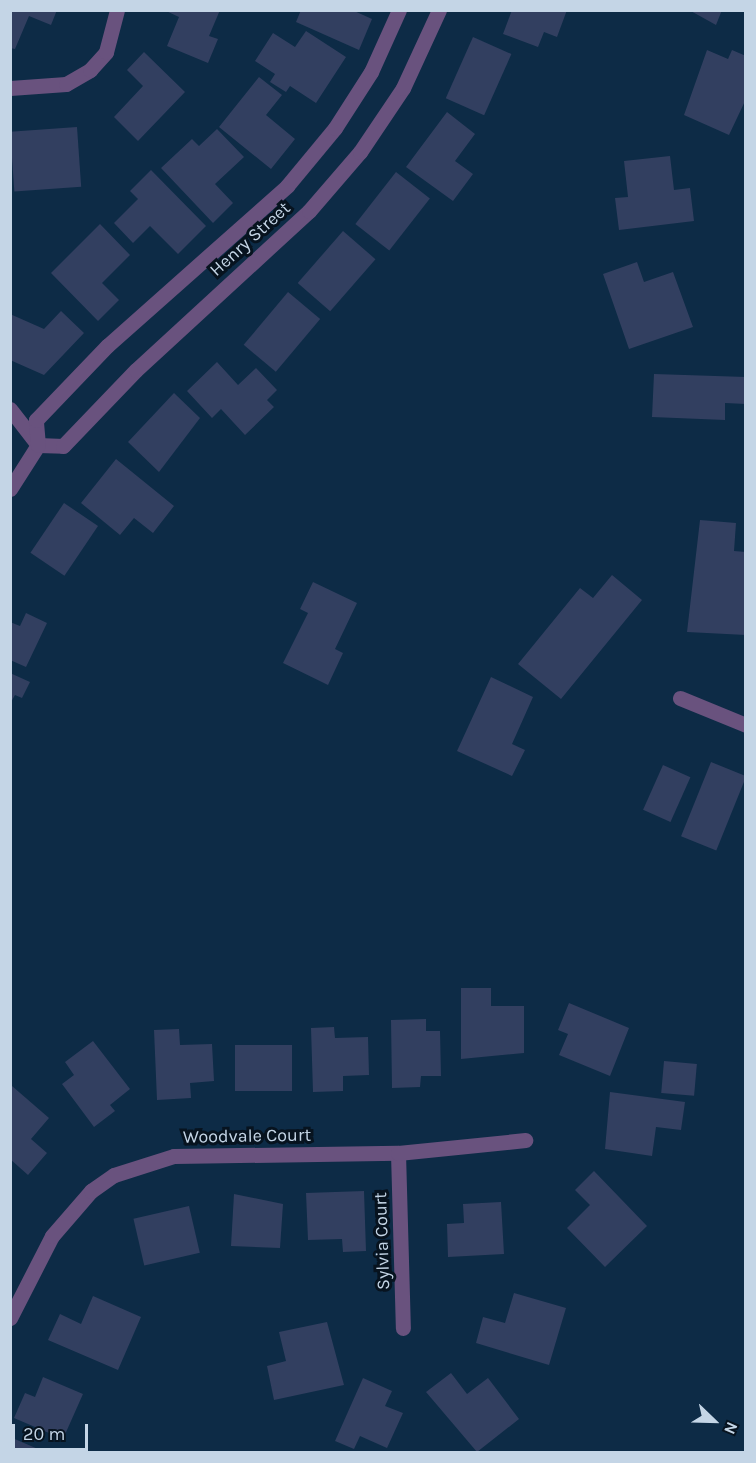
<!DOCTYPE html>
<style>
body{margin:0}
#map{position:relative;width:756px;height:1463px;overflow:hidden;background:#0d2b46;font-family:Karla,sans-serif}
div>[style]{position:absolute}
.building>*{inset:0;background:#323f60;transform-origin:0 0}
.minor>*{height:15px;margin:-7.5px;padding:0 7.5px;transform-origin:7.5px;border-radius:7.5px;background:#69527e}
.tertiary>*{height:15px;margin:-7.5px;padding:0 7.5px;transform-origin:7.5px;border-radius:7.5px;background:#69527e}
span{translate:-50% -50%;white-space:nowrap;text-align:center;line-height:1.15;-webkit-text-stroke:6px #07131f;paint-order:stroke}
.street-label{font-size:18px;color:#c4d5e6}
.frame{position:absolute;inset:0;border:12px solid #c4d5e6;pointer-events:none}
.north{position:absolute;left:684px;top:1391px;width:60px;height:60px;-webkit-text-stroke:4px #07131f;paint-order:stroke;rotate:113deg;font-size:16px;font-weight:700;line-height:24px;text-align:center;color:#c4d5e6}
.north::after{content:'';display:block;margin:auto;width:21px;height:27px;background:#c4d5e6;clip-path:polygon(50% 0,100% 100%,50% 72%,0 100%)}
.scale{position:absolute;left:12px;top:1424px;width:76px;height:27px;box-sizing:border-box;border:3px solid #c4d5e6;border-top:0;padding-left:8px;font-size:18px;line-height:21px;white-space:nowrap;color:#c4d5e6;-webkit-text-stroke:4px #07131f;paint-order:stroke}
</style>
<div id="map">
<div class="building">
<div style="clip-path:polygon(10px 10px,57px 10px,51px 25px,29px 16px,15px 49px,10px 48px)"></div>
<div style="clip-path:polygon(164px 10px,220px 10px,209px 36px,218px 39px,208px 63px,167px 46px,179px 17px)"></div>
<div style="clip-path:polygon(301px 10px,352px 10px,372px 19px,359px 50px,296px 22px)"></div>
<div style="clip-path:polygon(512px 10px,567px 10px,557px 37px,544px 32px,538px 47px,503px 34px)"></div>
<div style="clip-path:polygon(689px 10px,722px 10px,716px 25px)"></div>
<div style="clip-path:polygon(306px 31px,346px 57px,316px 103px,290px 86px,286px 92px,270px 82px,275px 74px,255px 61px,273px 33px,295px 47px)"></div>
<div style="left:473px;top:37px;width:42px;height:67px;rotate:24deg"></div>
<div style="clip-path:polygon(707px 50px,728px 59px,732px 50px,746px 56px,746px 99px,729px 135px,684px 115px)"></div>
<div style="clip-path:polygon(144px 52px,185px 92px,138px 141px,114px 117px,143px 86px,127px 70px)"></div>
<div style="clip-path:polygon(259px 77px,282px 95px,266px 115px,295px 139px,271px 169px,219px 127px)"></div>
<div style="clip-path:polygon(447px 112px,475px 134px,455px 161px,473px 174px,453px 201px,406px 167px)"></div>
<div style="left:77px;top:127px;width:60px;height:67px;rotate:86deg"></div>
<div style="clip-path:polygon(217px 129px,244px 157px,215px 184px,233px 203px,213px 223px,161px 168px,192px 139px,199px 146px)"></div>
<div style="clip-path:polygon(670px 156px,674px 190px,690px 188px,694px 221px,619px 230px,615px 198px,628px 197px,624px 161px)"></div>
<div style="clip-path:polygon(151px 170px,206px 226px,178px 254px,150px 226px,133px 243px,114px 223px,138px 199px,130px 191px)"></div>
<div style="left:396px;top:172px;width:43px;height:66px;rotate:38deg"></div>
<div style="clip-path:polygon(100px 224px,130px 255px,102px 283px,119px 300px,98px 321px,51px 273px)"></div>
<div style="left:343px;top:231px;width:43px;height:69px;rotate:41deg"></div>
<div style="clip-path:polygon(637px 262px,644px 282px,673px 272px,693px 327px,629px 349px,603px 274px)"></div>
<div style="left:288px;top:292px;width:42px;height:69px;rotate:40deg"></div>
<div style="clip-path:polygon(61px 311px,84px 333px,44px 375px,10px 360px,10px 314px,44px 329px)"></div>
<div style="clip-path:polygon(217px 362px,238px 385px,256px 368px,277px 390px,267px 400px,274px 407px,245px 435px,221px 409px,212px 418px,187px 391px)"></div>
<div style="clip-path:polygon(654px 374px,746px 377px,746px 404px,725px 403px,725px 420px,652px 417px)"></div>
<div style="clip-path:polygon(174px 393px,200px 418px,159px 472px,128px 442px)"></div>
<div style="clip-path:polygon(116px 459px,174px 506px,153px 533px,134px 518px,120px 535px,81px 503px)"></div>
<div style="left:64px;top:503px;width:41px;height:60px;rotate:34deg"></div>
<div style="clip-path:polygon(700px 520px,736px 523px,734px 551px,746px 552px,746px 635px,687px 632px)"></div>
<div style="clip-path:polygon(612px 575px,642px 600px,561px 699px,518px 664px,580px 588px,593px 598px)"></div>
<div style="clip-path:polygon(313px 582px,357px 603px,335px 649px,343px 653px,328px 685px,283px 663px,308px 613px,300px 609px)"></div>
<div style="clip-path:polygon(26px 613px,47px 623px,26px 667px,10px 660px,10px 622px,20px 626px)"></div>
<div style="clip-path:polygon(10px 673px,30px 682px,22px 698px,15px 695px,10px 704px)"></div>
<div style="clip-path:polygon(491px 677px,533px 697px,512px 744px,525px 750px,512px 776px,457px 751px)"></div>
<div style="left:711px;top:762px;width:38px;height:80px;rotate:22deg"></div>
<div style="left:663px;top:765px;width:30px;height:49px;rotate:24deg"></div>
<div style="clip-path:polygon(461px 988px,491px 988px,491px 1006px,524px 1006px,524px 1053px,461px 1059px)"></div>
<div style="clip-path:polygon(569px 1003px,629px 1028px,610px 1076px,559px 1055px,568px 1034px,558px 1030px)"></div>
<div style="clip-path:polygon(426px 1019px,426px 1031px,440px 1031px,441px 1076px,421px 1076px,420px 1087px,392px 1088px,391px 1020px)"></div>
<div style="clip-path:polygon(334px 1027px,335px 1038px,368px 1037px,369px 1075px,343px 1076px,343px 1091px,313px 1092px,311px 1028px)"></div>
<div style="clip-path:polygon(179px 1029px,180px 1045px,212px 1044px,214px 1081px,190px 1083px,191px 1098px,157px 1100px,154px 1030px)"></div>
<div style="clip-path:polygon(93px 1041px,130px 1089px,110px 1105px,115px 1111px,94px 1127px,62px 1084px,74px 1075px,65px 1062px)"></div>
<div style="left:235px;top:1045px;width:57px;height:46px"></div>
<div style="left:664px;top:1061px;width:33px;height:32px;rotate:5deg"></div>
<div style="clip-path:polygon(12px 1086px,49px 1118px,31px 1139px,47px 1153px,28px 1175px,10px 1159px)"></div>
<div style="clip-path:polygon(610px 1092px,685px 1102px,681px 1130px,656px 1127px,652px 1156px,605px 1149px)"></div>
<div style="clip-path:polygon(594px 1171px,647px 1226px,605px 1267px,567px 1228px,590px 1205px,575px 1190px)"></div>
<div style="clip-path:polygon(364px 1191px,366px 1251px,343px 1252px,342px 1239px,308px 1240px,306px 1193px)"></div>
<div style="clip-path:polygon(234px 1194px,283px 1204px,280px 1248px,231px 1246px)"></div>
<div style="clip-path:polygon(501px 1202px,504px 1254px,448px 1257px,447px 1224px,464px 1223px,463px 1204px)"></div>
<div style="left:189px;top:1206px;width:48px;height:57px;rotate:77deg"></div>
<div style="clip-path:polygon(514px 1293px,566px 1308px,549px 1365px,476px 1343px,483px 1317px,505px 1323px)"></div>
<div style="clip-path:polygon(93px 1296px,141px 1317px,118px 1370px,48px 1340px,60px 1314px,81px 1324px)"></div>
<div style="clip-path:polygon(327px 1322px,344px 1385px,274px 1400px,267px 1366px,286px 1361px,279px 1332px)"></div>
<div style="clip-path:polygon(451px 1373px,467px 1394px,488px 1378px,519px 1419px,477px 1452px,426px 1392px)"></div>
<div style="clip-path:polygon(43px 1377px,83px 1394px,63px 1439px,14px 1418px,25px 1393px,35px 1397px)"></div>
<div style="clip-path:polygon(363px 1378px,392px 1391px,385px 1406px,403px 1413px,387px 1448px,360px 1436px,354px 1449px,335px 1441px)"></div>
<div style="clip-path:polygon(10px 1437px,45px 1452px,10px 1452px)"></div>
</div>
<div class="minor">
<div style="left:10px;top:88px;width:56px;rotate:-4.1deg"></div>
<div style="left:66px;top:84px;width:28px;rotate:-30deg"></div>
<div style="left:90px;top:70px;width:24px;rotate:-48deg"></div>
<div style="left:106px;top:52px;width:43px;rotate:-75.3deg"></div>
<div style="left:10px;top:409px;width:46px;rotate:52.1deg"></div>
<div style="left:680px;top:698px;width:71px;rotate:22.2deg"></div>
<div style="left:398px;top:1153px;width:175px;rotate:88.4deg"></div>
<div style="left:10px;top:1318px;width:92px;rotate:-62.9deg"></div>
<div style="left:52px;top:1236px;width:60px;rotate:-49.1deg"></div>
<div style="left:91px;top:1191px;width:28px;rotate:-35deg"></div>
<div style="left:114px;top:1175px;width:63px;rotate:-17.6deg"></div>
<div style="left:174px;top:1156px;width:224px;rotate:-0.8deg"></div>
<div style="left:398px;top:1153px;width:128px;rotate:-5.8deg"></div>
</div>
<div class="tertiary">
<div style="left:38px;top:445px;width:25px;rotate:2deg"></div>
<div style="left:63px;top:446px;width:105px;rotate:-46.2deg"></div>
<div style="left:136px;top:370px;width:235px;rotate:-42.6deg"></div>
<div style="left:309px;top:211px;width:78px;rotate:-49.2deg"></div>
<div style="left:360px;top:152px;width:77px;rotate:-56.1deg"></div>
<div style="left:403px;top:88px;width:86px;rotate:-65.2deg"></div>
<div style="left:10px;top:489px;width:52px;rotate:-57.5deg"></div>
<div style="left:38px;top:445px;width:25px;rotate:-95deg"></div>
<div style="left:36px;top:420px;width:103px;rotate:-46.2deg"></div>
<div style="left:107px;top:346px;width:241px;rotate:-41.6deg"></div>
<div style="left:287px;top:186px;width:75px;rotate:-50.4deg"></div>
<div style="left:335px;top:128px;width:67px;rotate:-57.3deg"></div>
<div style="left:371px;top:72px;width:68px;rotate:-65.7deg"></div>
</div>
<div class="street-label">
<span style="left:250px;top:239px;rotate:-42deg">Henry Street</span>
<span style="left:247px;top:1136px;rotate:-1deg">Woodvale Court</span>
<span style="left:382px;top:1241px;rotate:-92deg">Sylvia Court</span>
</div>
<div class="frame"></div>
<div class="north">N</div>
<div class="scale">20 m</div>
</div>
